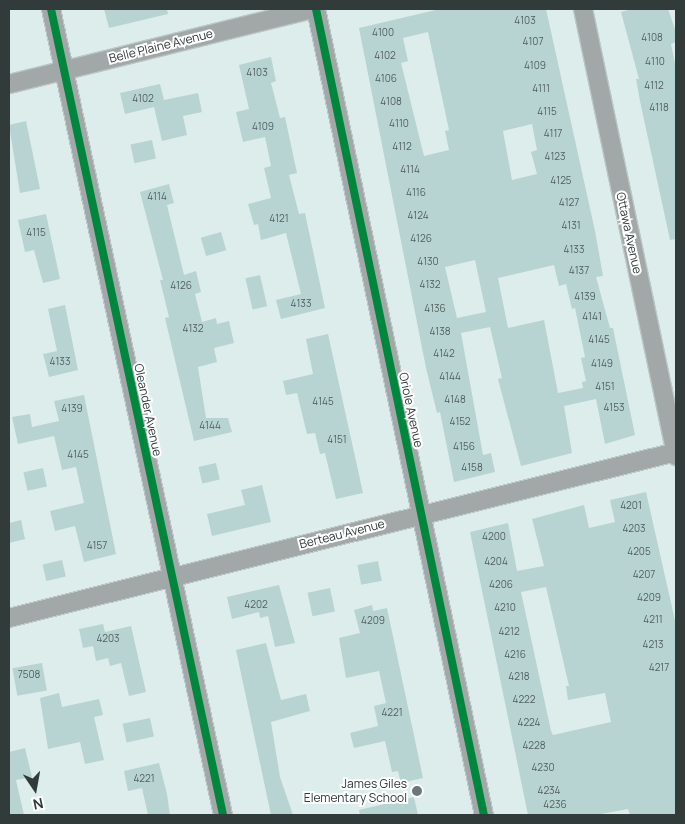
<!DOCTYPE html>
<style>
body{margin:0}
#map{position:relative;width:685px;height:824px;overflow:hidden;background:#dcedeb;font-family:Manrope,sans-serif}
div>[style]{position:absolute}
.building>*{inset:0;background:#b8d4d2;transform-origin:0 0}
.roads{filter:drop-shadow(1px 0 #bbc8c7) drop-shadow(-1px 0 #bbc8c7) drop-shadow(0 1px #bbc8c7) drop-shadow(0 -1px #bbc8c7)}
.street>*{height:18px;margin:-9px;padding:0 9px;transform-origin:9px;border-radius:9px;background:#a2a8a8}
.cycleway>*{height:8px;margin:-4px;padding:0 4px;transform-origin:4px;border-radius:4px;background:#00873e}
.dots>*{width:14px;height:14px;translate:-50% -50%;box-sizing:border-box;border:2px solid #fff;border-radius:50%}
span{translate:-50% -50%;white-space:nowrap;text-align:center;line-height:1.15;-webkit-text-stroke:4px #fff;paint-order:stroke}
.number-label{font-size:10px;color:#526160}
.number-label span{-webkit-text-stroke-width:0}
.street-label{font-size:12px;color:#303b3a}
.poi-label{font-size:12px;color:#303b3a}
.right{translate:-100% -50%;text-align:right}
.frame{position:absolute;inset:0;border:10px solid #303b3a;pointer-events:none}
.north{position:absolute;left:10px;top:764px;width:50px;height:50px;-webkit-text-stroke:4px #fff;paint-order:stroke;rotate:168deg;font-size:14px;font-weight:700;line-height:20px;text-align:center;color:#303b3a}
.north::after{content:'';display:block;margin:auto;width:18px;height:22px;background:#303b3a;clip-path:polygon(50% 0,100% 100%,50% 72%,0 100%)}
</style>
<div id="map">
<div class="building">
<div style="clip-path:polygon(104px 9px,167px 9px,168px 14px,109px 28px)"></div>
<div style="clip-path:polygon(evenodd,440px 9px,546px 9px,595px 231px,603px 276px,596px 277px,610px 328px,613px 328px,635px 435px,605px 444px,596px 399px,564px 406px,572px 453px,521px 466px,498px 379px,502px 378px,490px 327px,461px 333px,483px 455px,491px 453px,495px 472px,454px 482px,440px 412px,437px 413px,426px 368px,359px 28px,440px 9px,428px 32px,449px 130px,445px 131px,449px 150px,424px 156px,401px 63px,408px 61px,403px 38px,428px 32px,440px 9px,532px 124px,537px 150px,531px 152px,537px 174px,512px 180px,503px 131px,532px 124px,440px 9px,475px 260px,486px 312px,457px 318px,445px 267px,475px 260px,440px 9px,554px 265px,559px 286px,566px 284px,572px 309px,575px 308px,585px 357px,581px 358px,586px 381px,582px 382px,583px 388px,558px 393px,544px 320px,508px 328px,498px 278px,554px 265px)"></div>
<div style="clip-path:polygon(632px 9px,668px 9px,676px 32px,676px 42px,671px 44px,676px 68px,676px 239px,670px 240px,640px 101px,636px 79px,639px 79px,621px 12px)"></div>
<div style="clip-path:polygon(271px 57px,276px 81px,271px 83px,280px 118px,285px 117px,297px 173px,289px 175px,299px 214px,305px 213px,325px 308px,281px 319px,276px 300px,301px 294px,286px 233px,261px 240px,258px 224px,254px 225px,248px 204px,271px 198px,264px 168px,271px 166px,265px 137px,243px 142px,236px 112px,249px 109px,239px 65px)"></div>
<div style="clip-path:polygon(160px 84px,164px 100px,198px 93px,202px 112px,183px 116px,187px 135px,162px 141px,154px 107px,125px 114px,120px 93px)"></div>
<div style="clip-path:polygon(26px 121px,40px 189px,20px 193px,9px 125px)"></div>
<div style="left:152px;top:140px;width:19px;height:22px;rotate:78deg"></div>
<div style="clip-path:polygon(169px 184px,174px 203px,167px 205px,184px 275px,196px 271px,201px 292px,195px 294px,202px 322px,216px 318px,217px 324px,229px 321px,234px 343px,214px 348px,217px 362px,198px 367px,206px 418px,228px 418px,232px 432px,194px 441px,165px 318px,169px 317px,160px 280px,163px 280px,140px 192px)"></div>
<div style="clip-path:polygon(46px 214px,60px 279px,43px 283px,34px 250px,25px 252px,18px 220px)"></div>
<div style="left:221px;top:232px;width:19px;height:21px;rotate:74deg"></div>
<div style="left:260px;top:275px;width:32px;height:15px;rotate:77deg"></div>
<div style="clip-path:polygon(65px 305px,78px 370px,49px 377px,43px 354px,57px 351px,48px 309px)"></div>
<div style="clip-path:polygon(328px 334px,363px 493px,336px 499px,325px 453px,320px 454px,315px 433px,307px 434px,297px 393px,286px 395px,283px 381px,313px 374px,306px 339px)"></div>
<div style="clip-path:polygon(84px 395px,116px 554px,84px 562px,75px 526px,55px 531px,50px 511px,84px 503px,76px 467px,62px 470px,54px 436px,18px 444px,12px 417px,30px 414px,32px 427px,59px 421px,54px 401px)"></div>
<div style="left:216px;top:463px;width:17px;height:18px;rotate:77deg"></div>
<div style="left:43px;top:468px;width:19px;height:20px;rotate:78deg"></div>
<div style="clip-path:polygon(262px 485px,271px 522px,212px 536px,207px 514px,245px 505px,241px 490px)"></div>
<div style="clip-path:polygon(evenodd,646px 492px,676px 625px,676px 815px,630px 815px,628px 809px,596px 815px,528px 815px,470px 532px,508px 523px,517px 571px,544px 566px,532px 519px,584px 505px,589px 528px,615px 522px,610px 500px,646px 492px,546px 587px,569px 686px,566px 686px,568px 700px,605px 693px,611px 722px,553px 735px,551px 731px,521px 592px,546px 587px)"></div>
<div style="clip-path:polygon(21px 520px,25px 539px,9px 543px,9px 523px)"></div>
<div style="left:62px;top:560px;width:17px;height:20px;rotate:77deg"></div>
<div style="left:378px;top:561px;width:20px;height:21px;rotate:79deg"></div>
<div style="clip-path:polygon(279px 585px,295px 643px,275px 647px,268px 616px,260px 618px,259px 612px,232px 619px,227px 597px)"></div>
<div style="left:330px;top:588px;width:24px;height:23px;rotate:78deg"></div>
<div style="clip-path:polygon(372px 605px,373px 611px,387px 608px,423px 778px,401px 783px,398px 771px,392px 772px,385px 741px,354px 748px,350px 733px,378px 726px,374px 706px,386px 703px,379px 671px,346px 678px,339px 638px,360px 633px,354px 610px)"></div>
<div style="clip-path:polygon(103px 624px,105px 632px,131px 626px,146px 692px,129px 696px,121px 663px,110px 666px,108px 658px,96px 661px,93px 646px,83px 648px,79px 629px)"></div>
<div style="clip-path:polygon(266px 643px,281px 700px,306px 694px,310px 711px,271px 722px,280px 777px,293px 815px,271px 815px,236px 650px)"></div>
<div style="left:42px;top:663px;width:28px;height:30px;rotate:80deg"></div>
<div style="clip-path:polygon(59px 693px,62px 707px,99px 699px,103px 715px,94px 717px,104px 760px,85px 764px,80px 742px,48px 749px,40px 698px)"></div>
<div style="left:150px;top:718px;width:19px;height:28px;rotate:78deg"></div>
<div style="clip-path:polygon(25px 748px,32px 777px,16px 780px,24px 815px,9px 815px,9px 752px)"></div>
<div style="clip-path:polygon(159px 763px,167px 794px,170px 815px,148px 815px,142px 788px,128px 791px,124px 771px)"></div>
<div style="clip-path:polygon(414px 797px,418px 815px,360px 815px,359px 810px)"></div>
</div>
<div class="roads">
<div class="street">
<div style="left:51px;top:9px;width:824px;rotate:77.95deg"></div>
<div style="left:316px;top:9px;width:823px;rotate:78.23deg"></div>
<div style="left:583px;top:9px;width:457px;rotate:78.2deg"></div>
<div style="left:9px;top:84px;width:313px;rotate:-13.9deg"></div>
<div style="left:9px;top:618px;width:687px;rotate:-13.98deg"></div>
</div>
</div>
<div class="cycleway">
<div style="left:51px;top:9px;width:824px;rotate:77.95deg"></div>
<div style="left:316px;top:9px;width:823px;rotate:78.23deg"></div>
</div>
<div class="dots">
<div style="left:417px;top:791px;background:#6c7978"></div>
</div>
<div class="number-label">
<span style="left:525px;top:21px">4103</span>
<span style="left:383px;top:33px">4100</span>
<span style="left:652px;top:38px">4108</span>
<span style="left:533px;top:42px">4107</span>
<span style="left:385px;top:56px">4102</span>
<span style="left:655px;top:62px">4110</span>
<span style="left:535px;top:66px">4109</span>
<span style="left:257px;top:73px">4103</span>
<span style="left:386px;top:79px">4106</span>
<span style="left:654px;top:86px">4112</span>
<span style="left:541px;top:89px">4111</span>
<span style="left:143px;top:99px">4102</span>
<span style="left:391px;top:102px">4108</span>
<span style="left:659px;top:108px">4118</span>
<span style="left:547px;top:112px">4115</span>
<span style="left:399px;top:124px">4110</span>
<span style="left:263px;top:127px">4109</span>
<span style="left:553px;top:134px">4117</span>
<span style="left:402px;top:147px">4112</span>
<span style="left:555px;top:157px">4123</span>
<span style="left:410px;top:170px">4114</span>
<span style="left:561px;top:181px">4125</span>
<span style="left:416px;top:193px">4116</span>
<span style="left:157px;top:197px">4114</span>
<span style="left:569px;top:203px">4127</span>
<span style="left:418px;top:216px">4124</span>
<span style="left:279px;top:219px">4121</span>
<span style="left:571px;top:226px">4131</span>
<span style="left:36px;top:233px">4115</span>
<span style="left:421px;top:239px">4126</span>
<span style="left:574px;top:250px">4133</span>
<span style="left:428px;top:262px">4130</span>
<span style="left:579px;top:271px">4137</span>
<span style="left:430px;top:285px">4132</span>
<span style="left:181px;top:286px">4126</span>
<span style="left:585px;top:297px">4139</span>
<span style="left:301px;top:304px">4133</span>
<span style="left:435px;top:309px">4136</span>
<span style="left:592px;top:317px">4141</span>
<span style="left:193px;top:329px">4132</span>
<span style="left:440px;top:332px">4138</span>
<span style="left:599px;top:340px">4145</span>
<span style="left:444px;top:354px">4142</span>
<span style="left:60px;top:362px">4133</span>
<span style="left:602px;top:364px">4149</span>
<span style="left:450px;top:377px">4144</span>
<span style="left:605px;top:387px">4151</span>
<span style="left:455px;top:400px">4148</span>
<span style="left:323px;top:402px">4145</span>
<span style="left:614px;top:408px">4153</span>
<span style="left:72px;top:409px">4139</span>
<span style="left:460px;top:422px">4152</span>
<span style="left:210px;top:426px">4144</span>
<span style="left:337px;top:440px">4151</span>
<span style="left:464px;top:447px">4156</span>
<span style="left:78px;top:455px">4145</span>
<span style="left:472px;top:468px">4158</span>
<span style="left:631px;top:506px">4201</span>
<span style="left:634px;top:529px">4203</span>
<span style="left:494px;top:537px">4200</span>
<span style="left:97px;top:546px">4157</span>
<span style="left:639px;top:552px">4205</span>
<span style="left:496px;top:562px">4204</span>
<span style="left:644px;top:575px">4207</span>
<span style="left:501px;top:585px">4206</span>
<span style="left:649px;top:598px">4209</span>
<span style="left:256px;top:605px">4202</span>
<span style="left:505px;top:608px">4210</span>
<span style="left:653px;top:620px">4211</span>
<span style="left:373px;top:621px">4209</span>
<span style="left:509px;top:632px">4212</span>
<span style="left:108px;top:639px">4203</span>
<span style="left:653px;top:645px">4213</span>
<span style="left:515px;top:655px">4216</span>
<span style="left:659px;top:668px">4217</span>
<span style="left:29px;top:675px">7508</span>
<span style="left:519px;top:677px">4218</span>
<span style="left:524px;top:700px">4222</span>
<span style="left:392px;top:713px">4221</span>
<span style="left:529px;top:723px">4224</span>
<span style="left:534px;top:746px">4228</span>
<span style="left:543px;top:768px">4230</span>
<span style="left:144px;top:779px">4221</span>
<span style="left:549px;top:791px">4234</span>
<span style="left:555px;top:805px">4236</span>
</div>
<div class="street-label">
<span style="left:161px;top:46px;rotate:-14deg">Belle Plaine Avenue</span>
<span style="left:629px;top:233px;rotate:78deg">Ottawa Avenue</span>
<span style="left:148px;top:410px;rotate:78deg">Oleander Avenue</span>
<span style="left:411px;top:410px;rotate:78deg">Oriole Avenue</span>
<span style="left:342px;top:534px;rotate:-14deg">Berteau Avenue</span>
</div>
<div class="poi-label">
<span class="right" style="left:407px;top:791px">James Giles<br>Elementary School</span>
</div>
<div class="frame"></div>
<div class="north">N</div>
</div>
